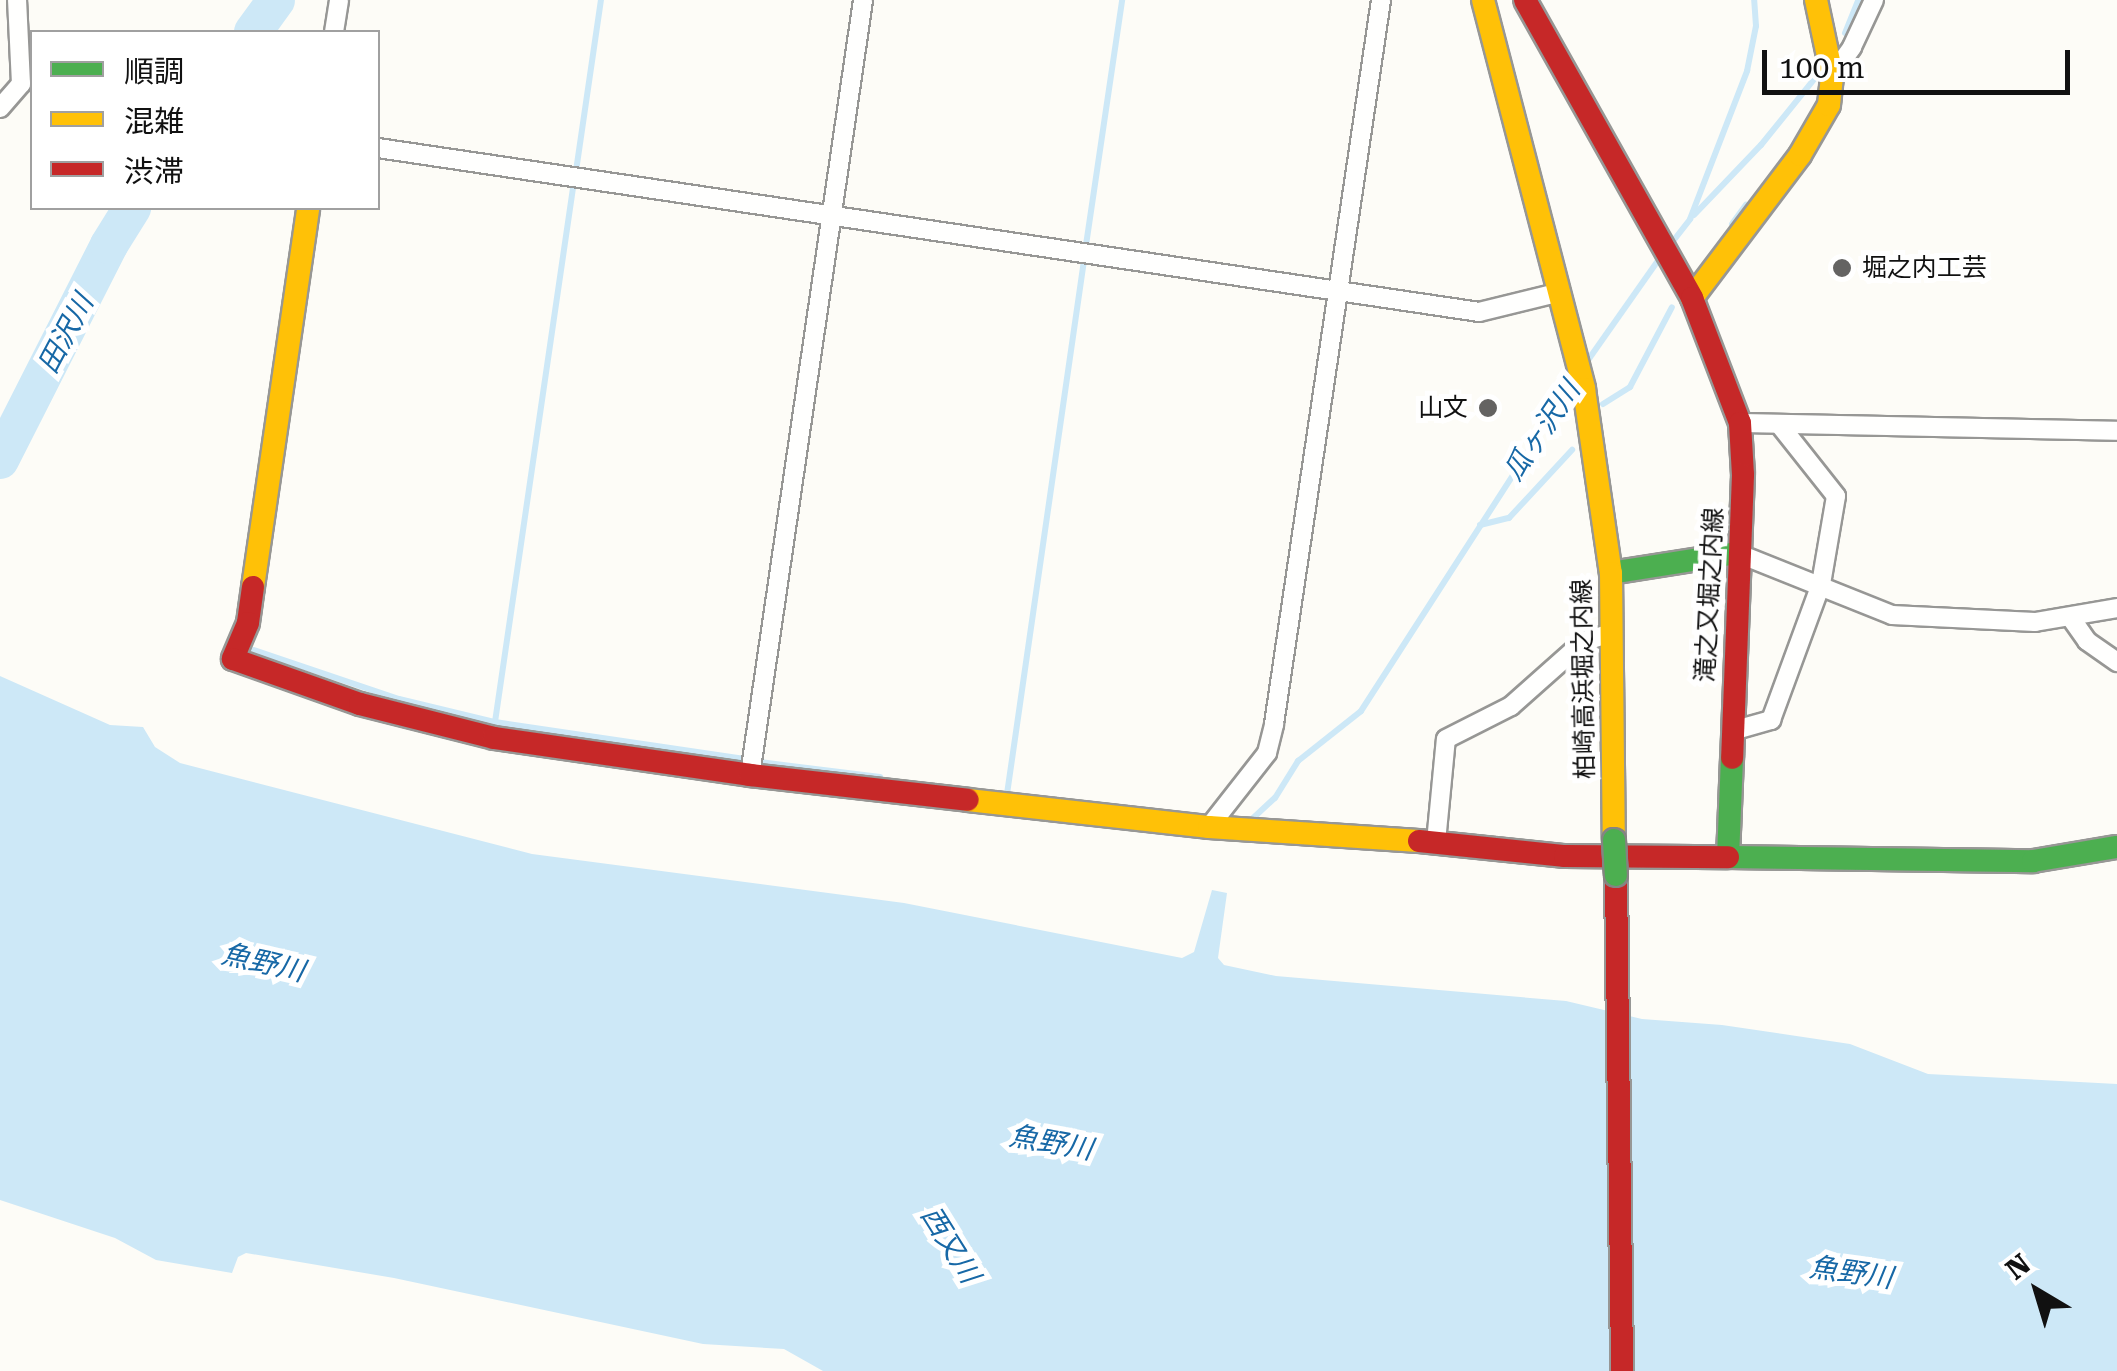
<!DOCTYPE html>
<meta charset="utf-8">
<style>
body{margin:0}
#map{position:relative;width:2117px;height:1371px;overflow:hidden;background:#fdfcf7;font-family:"Roboto Serif","Noto Sans JP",serif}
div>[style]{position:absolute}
.water>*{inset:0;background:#cde8f7}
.stream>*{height:6px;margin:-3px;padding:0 3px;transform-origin:3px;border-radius:3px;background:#cde8f7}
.river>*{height:38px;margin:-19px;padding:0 19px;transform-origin:19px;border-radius:19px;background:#cde8f7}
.roads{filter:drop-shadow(2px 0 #979795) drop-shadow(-2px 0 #979795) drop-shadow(0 2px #979795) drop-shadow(0 -2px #979795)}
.street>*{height:18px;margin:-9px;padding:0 9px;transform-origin:9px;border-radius:9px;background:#fffffe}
.fast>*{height:22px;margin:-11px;padding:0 11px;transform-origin:11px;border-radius:11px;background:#4caf50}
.slow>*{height:22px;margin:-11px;padding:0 11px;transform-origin:11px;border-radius:11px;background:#ffc107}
.jam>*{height:22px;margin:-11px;padding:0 11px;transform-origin:11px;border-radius:11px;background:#c62828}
.bridges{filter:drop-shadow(2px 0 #858482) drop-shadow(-2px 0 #858482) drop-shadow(0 2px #858482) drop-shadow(0 -2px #858482)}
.fast-bridge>*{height:22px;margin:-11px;padding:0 11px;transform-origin:11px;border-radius:11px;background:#4caf50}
.dots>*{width:28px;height:28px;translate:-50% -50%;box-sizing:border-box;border:5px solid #fff;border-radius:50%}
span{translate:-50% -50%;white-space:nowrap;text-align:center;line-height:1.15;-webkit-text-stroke:10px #fff;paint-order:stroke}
.poi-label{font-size:25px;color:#111}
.left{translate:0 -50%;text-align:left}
.right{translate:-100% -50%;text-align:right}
.street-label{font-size:25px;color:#111}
.water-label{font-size:28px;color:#1768a6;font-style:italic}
.legend{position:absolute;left:30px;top:30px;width:350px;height:180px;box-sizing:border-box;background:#fff;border:2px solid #a0a0a0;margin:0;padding:12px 18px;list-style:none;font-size:30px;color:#111}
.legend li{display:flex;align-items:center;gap:20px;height:50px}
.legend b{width:50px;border:2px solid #a0a0a0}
.north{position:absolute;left:1987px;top:1241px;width:100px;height:100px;-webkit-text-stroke:8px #fff;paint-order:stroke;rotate:322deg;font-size:28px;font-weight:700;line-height:40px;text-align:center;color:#111}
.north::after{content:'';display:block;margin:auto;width:35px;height:45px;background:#111;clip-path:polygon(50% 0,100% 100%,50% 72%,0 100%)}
.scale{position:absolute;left:1762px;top:50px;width:308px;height:45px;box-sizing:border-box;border:5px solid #111;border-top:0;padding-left:12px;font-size:30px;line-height:35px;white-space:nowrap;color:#111;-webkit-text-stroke:8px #fff;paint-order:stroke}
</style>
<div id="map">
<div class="water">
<div style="clip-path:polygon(0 676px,110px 725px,143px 727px,155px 747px,180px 763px,532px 854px,904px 903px,1182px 958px,1194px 952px,1212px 890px,1227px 893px,1218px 958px,1224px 965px,1276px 976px,1566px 1001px,1642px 1019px,1722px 1025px,1850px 1044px,1928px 1074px,2117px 1084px,2117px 1371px,823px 1371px,784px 1349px,703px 1344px,394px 1278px,246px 1253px,238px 1257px,232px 1273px,156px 1260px,115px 1238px,0 1200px)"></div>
</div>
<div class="stream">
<div style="left:1845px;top:33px;width:35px;rotate:-68deg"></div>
<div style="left:576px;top:171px;width:173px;rotate:-81.7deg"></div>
<div style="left:1694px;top:215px;width:97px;rotate:-46.3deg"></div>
<div style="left:1761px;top:145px;width:94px;rotate:-51.1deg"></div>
<div style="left:1732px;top:224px;width:24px;rotate:-54deg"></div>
<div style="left:1086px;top:245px;width:248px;rotate:-81.6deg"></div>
<div style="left:1670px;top:245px;width:33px;rotate:-52deg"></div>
<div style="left:1690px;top:219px;width:159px;rotate:-68.9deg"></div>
<div style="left:1747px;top:71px;width:46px;rotate:-78.7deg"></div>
<div style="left:1756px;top:26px;width:26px;rotate:-94deg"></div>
<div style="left:1586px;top:363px;width:132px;rotate:-54.9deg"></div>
<div style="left:1603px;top:404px;width:32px;rotate:-32deg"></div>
<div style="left:1630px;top:387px;width:90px;rotate:-62.3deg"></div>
<div style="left:1480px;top:525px;width:30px;rotate:-14deg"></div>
<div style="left:1509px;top:518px;width:93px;rotate:-47.2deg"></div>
<div style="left:254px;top:650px;width:153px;rotate:18.7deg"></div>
<div style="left:399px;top:699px;width:99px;rotate:13.5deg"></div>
<div style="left:495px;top:722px;width:254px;rotate:8.4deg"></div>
<div style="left:495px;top:722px;width:540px;rotate:-81.69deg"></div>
<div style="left:759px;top:762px;width:122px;rotate:7.1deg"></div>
<div style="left:1007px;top:794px;width:540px;rotate:-81.79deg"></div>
<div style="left:1246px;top:819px;width:5px;rotate:11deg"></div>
<div style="left:1251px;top:820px;width:33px;rotate:-43deg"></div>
<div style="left:1275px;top:798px;width:44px;rotate:-58.1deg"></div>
<div style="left:1298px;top:761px;width:80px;rotate:-38.4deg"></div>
<div style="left:1361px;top:711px;width:391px;rotate:-57.2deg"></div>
</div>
<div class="river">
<div style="left:253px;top:32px;width:39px;rotate:-54deg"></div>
<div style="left:0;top:460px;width:241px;rotate:-63.1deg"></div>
<div style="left:109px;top:245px;width:44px;rotate:-58.1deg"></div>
</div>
<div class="roads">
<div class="street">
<div style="left:334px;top:32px;width:32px;rotate:-81deg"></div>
<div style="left:1832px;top:75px;width:34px;rotate:-54deg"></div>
<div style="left:1852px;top:47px;width:52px;rotate:-64.9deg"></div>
<div style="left:0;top:108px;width:32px;rotate:-49deg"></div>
<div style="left:21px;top:84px;width:84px;rotate:-92.7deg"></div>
<div style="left:378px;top:148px;width:1113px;rotate:8.47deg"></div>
<div style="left:1479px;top:312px;width:84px;rotate:-13.7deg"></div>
<div style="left:1740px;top:423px;width:377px;rotate:1.2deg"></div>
<div style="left:1737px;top:553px;width:167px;rotate:21.8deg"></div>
<div style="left:1892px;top:615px;width:143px;rotate:2.8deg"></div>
<div style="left:2035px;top:622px;width:83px;rotate:-9.7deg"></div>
<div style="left:2071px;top:618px;width:28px;rotate:55deg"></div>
<div style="left:2087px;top:641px;width:37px;rotate:35deg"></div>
<div style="left:1732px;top:731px;width:41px;rotate:-15.8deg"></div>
<div style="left:1771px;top:720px;width:145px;rotate:-69.8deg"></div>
<div style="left:1821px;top:584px;width:89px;rotate:-80.3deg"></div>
<div style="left:1836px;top:496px;width:92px;rotate:-128.4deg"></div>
<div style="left:750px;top:775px;width:783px;rotate:-81.7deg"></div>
<div style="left:1209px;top:827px;width:94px;rotate:-51.9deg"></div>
<div style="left:1267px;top:753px;width:30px;rotate:-76deg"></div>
<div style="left:1274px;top:724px;width:732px;rotate:-81.59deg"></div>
<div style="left:1436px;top:842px;width:103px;rotate:-84.5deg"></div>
<div style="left:1446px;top:739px;width:73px;rotate:-26.9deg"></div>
<div style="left:1511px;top:706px;width:96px;rotate:-41.6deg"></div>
<div style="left:1583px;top:642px;width:29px;rotate:-18deg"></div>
</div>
<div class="fast">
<div style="left:1611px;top:573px;width:128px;rotate:-9deg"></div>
<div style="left:1732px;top:758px;width:99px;rotate:92.3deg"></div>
<div style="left:1728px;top:857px;width:305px;rotate:0.8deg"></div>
<div style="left:2033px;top:861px;width:85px;rotate:-9.5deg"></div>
</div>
<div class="slow">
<div style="left:1483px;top:0;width:402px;rotate:75.4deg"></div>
<div style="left:1584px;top:389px;width:186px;rotate:81.7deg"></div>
<div style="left:1611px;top:573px;width:267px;rotate:89.4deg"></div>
<div style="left:1692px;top:298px;width:179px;rotate:-52.9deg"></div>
<div style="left:1800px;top:155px;width:58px;rotate:-59.9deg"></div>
<div style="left:1829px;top:105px;width:30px;rotate:-84deg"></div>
<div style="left:1832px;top:75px;width:77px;rotate:-102deg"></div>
<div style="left:253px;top:587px;width:383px;rotate:-81.7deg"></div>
<div style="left:968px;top:800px;width:243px;rotate:6.4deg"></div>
<div style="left:1209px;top:827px;width:210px;rotate:3.8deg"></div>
</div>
<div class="jam">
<div style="left:1525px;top:0;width:342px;rotate:60.7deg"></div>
<div style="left:1692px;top:298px;width:134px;rotate:69deg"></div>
<div style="left:1740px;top:423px;width:52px;rotate:86.7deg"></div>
<div style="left:1743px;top:475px;width:283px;rotate:92.2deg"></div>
<div style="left:253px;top:587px;width:36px;rotate:98deg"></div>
<div style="left:248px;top:623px;width:39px;rotate:113deg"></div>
<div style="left:233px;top:659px;width:135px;rotate:19.5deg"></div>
<div style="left:360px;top:704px;width:138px;rotate:14.2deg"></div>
<div style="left:494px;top:738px;width:259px;rotate:8.2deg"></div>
<div style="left:750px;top:775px;width:219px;rotate:6.5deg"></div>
<div style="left:1419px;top:841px;width:147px;rotate:5.9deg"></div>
<div style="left:1565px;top:856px;width:163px;rotate:0.4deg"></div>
<div style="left:1616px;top:875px;width:496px;rotate:89.3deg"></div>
</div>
</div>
<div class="bridges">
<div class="fast-bridge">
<div style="left:1614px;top:840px;width:35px;rotate:87deg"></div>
</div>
</div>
<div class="dots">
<div style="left:1842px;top:268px;background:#646362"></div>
<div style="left:1488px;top:408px;background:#646362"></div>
</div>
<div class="poi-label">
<span class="left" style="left:1862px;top:268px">堀之内工芸</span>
<span class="right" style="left:1468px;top:408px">山文</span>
</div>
<div class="street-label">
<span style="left:1710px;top:595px;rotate:-87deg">滝之又堀之内線</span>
<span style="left:1584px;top:679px;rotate:-91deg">柏崎高浜堀之内線</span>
</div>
<div class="water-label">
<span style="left:66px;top:334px;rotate:-62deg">田沢川</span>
<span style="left:1542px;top:431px;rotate:-56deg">瓜ヶ沢川</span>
<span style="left:263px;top:963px;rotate:13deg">魚野川</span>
<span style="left:1051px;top:1143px;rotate:10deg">魚野川</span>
<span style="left:950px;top:1245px;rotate:58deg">西又川</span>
<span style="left:1851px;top:1273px;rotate:8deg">魚野川</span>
</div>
<ul class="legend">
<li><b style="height:12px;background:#4caf50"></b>順調</li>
<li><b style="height:12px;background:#ffc107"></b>混雑</li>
<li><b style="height:12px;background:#c62828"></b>渋滞</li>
</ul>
<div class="north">N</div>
<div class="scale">100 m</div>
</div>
